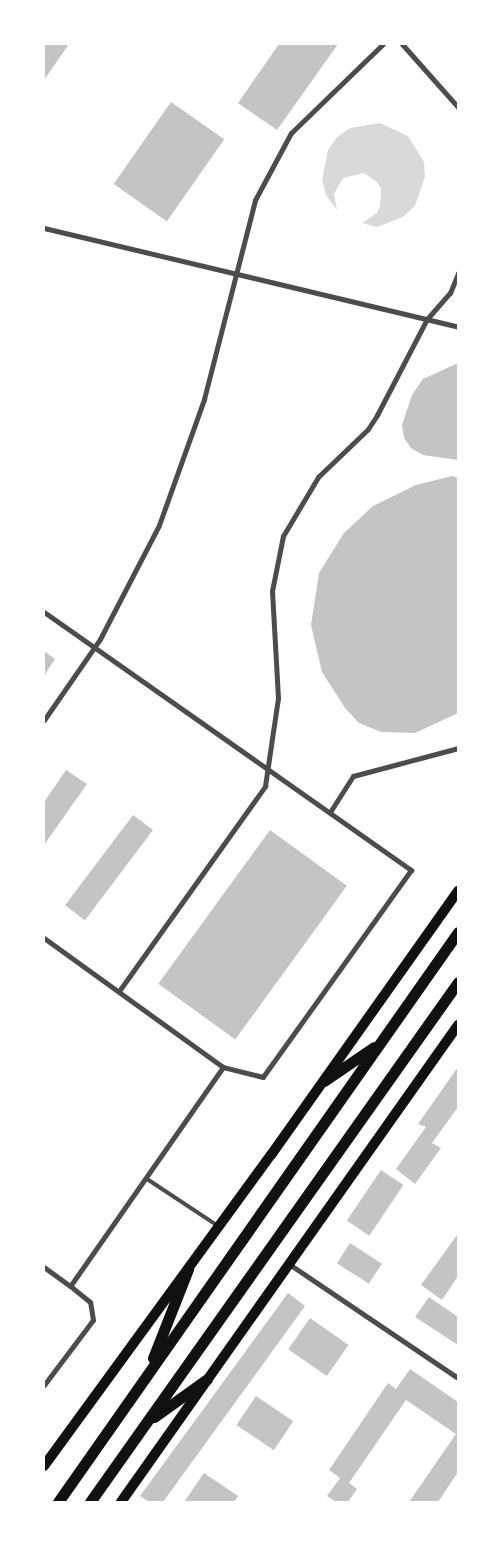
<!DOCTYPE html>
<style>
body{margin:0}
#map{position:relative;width:502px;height:1546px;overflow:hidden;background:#fff;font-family:Figtree,sans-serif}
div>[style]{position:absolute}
.water>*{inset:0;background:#d9d9d9}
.building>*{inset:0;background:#c4c4c4;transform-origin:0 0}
.service>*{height:4px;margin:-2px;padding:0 2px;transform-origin:2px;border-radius:2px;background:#4c4c4c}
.minor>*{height:5px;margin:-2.5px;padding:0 2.5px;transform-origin:2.5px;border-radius:2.5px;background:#4c4c4c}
.secondary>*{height:10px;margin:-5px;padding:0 5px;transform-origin:5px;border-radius:5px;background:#111}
.primary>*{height:11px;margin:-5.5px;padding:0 5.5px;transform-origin:5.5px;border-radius:5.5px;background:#111}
span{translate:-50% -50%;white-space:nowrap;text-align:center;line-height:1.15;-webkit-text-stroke:4.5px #fff;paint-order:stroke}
.frame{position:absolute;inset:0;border:45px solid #fff;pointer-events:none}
</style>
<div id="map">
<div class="water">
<div style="clip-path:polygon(380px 123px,408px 136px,424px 162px,425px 177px,415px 206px,403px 217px,377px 227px,362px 223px,377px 213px,380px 206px,381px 189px,377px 182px,364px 173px,343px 178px,334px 194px,337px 210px,326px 195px,322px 180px,328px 150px,337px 137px,350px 128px)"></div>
</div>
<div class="building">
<div style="clip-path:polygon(44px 44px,69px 44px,44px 80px)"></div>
<div style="clip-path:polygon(279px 44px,338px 44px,277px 130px,238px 103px)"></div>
<div style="left:171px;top:102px;width:65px;height:100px;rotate:35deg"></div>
<div style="clip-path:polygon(458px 363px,458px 460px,423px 455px,411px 448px,404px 438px,402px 425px,412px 395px,423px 379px)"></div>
<div style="clip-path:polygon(452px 476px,458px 478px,458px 713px,415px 733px,381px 732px,359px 723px,345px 708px,322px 672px,311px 625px,319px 573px,344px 533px,373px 506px,416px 485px)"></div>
<div style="clip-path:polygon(44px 651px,55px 659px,44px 676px)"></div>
<div style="clip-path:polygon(66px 770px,87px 784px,44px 845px,44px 802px)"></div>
<div style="left:133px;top:815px;width:25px;height:113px;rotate:37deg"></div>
<div style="left:270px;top:830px;width:95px;height:190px;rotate:36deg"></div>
<div style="clip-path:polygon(458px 1067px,458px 1107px,432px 1143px,441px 1148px,415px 1184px,396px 1169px,426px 1127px,418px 1124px)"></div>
<div style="left:381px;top:1170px;width:27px;height:61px;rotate:34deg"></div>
<div style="clip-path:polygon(457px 1235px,458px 1276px,442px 1300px,421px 1285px)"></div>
<div style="left:350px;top:1243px;width:38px;height:24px;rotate:33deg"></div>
<div style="clip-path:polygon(288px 1293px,305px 1306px,163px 1502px,149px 1502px,140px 1496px)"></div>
<div style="clip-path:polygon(429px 1297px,458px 1317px,458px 1345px,415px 1317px)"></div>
<div style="left:310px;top:1318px;width:47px;height:38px;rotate:35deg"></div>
<div style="clip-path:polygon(410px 1369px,458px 1402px,458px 1472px,438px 1502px,409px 1502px,456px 1434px,406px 1400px,349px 1483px,357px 1489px,348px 1502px,336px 1502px,327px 1496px,340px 1478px,329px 1470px,388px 1383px,396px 1389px)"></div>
<div style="left:256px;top:1396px;width:45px;height:35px;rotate:34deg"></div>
<div style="clip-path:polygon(204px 1473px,238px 1496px,234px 1502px,184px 1502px)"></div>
</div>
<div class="service">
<div style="left:147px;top:1179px;width:85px;rotate:33.5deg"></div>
</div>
<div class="minor">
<div style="left:402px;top:44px;width:84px;rotate:48.4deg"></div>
<div style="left:44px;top:228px;width:426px;rotate:13.4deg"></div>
<div style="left:44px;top:612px;width:449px;rotate:35.1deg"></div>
<div style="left:411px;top:870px;width:254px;rotate:125.6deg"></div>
<div style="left:263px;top:1077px;width:41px;rotate:-166deg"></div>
<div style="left:44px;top:720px;width:98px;rotate:-55.3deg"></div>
<div style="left:100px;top:639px;width:128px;rotate:-62.6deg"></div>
<div style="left:159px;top:525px;width:134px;rotate:-70.3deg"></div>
<div style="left:204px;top:399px;width:205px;rotate:-75.6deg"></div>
<div style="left:255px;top:200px;width:76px;rotate:-61.8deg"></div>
<div style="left:291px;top:133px;width:128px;rotate:-44.1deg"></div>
<div style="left:330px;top:812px;width:43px;rotate:-57.4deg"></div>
<div style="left:353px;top:776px;width:109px;rotate:-14.9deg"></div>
<div style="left:44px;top:938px;width:221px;rotate:35.8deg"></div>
<div style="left:223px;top:1067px;width:267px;rotate:124.9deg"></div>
<div style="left:70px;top:1286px;width:32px;rotate:-144deg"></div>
<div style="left:119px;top:991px;width:252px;rotate:-54.5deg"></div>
<div style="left:265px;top:786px;width:89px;rotate:-81.6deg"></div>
<div style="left:278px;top:698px;width:107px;rotate:-93.2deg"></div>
<div style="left:272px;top:591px;width:56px;rotate:-78.7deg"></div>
<div style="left:283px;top:536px;width:69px;rotate:-59.3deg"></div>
<div style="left:318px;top:477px;width:69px;rotate:-43.8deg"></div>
<div style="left:368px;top:429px;width:17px;rotate:-57deg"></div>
<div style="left:377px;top:415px;width:108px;rotate:-62.5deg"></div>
<div style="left:427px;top:319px;width:35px;rotate:-49deg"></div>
<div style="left:450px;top:293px;width:22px;rotate:-68deg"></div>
<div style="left:289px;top:1264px;width:204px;rotate:34deg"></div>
<div style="left:44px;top:1385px;width:81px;rotate:-53deg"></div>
<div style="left:93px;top:1320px;width:18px;rotate:-99deg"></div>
<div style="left:90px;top:1302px;width:26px;rotate:-141deg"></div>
</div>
<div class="secondary">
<div style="left:44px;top:1466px;width:385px;rotate:-53.9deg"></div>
<div style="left:271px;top:1155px;width:324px;rotate:-54.7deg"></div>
<div style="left:121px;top:1502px;width:584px;rotate:-54.76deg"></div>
</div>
<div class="primary">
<div style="left:324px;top:1081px;width:60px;rotate:-34.2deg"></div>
<div style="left:153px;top:1358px;width:96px;rotate:-68.5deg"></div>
<div style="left:154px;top:1417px;width:65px;rotate:-35.6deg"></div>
<div style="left:58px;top:1502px;width:696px;rotate:-54.94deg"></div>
<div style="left:90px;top:1502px;width:637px;rotate:-54.71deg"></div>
</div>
<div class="frame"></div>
</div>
